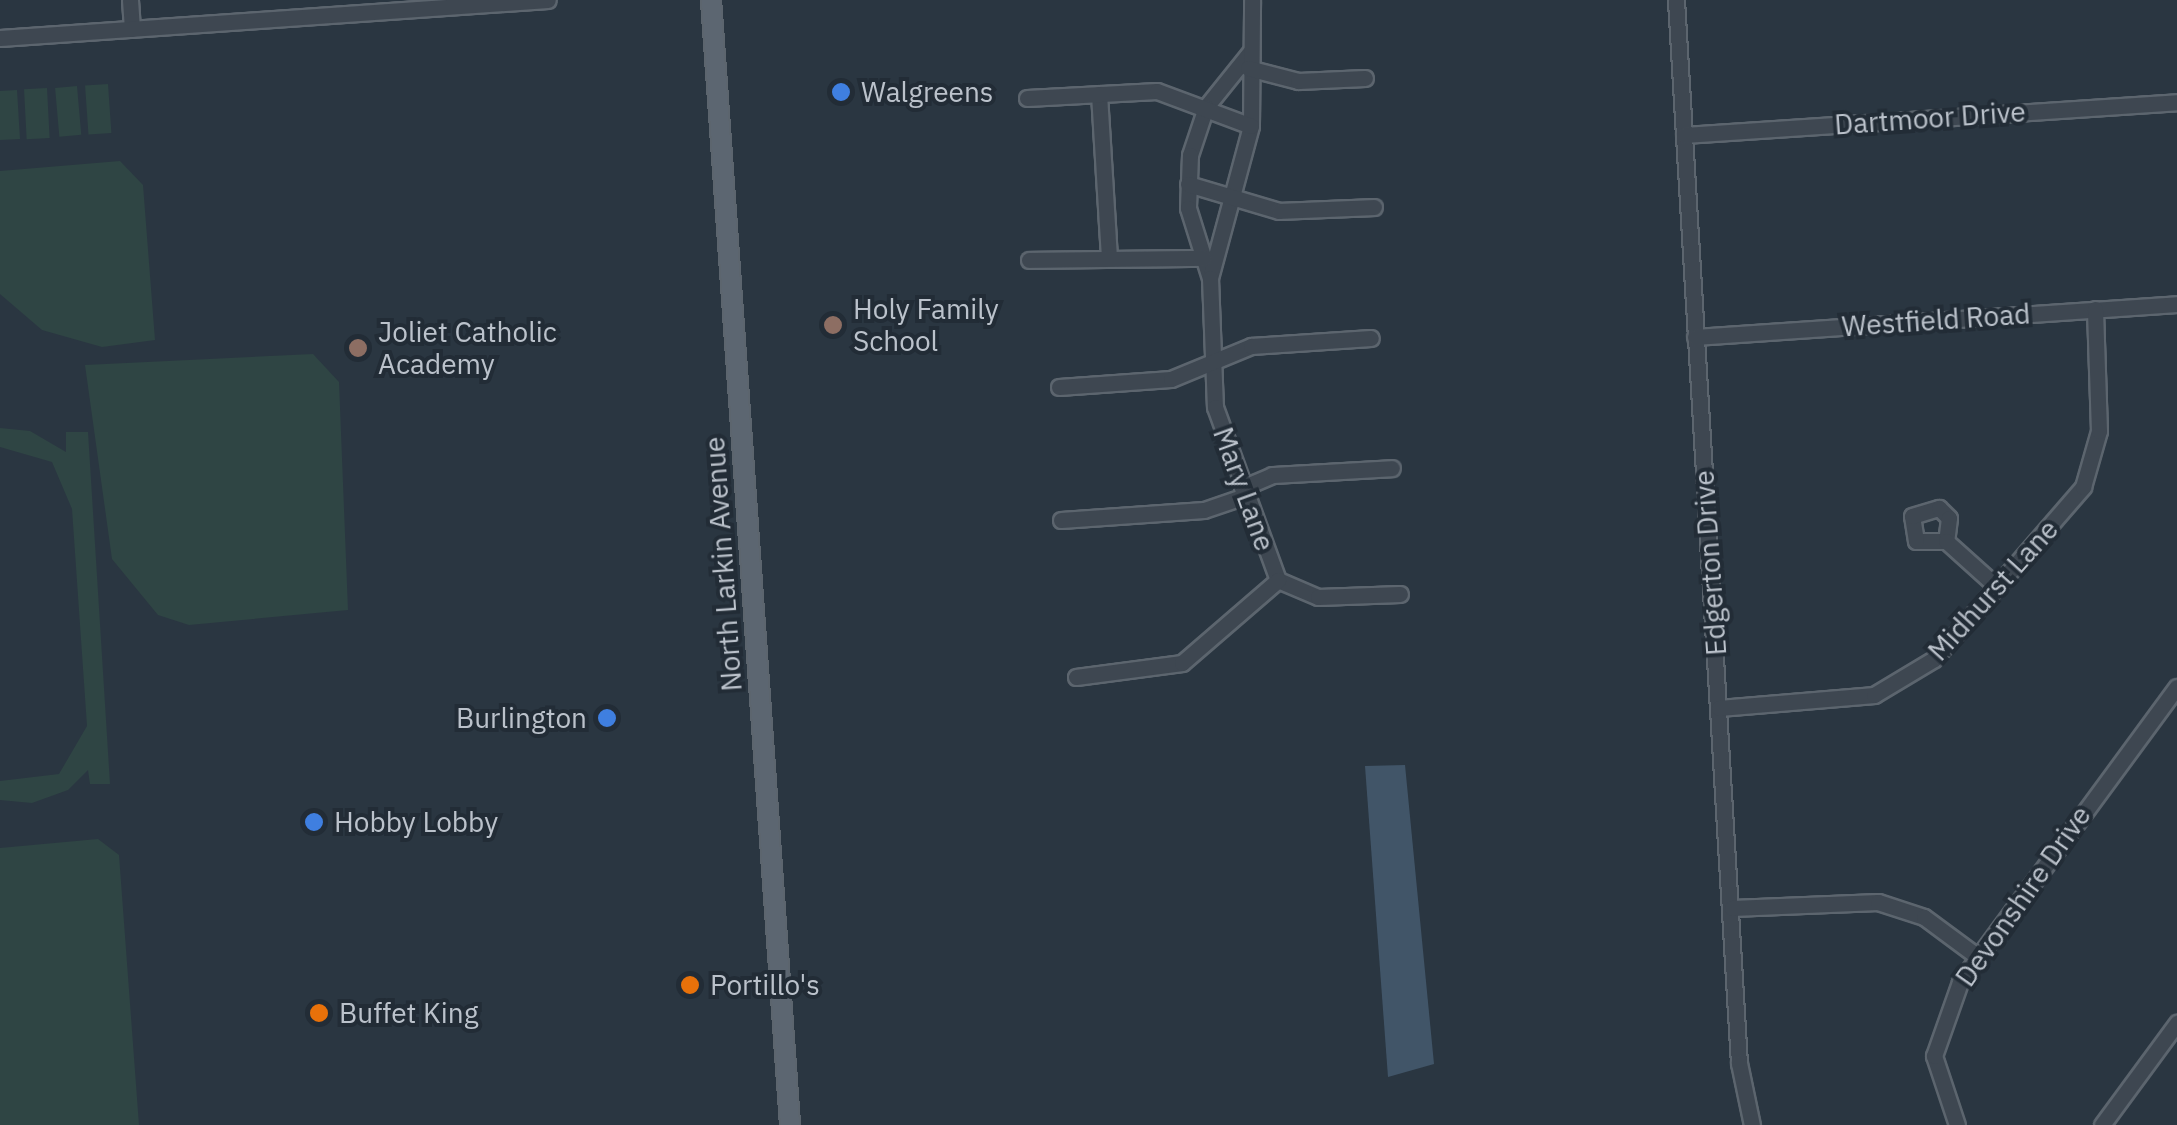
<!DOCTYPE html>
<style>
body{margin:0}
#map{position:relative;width:2177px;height:1125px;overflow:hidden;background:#2a3641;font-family:"IBM Plex Sans",sans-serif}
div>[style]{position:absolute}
.green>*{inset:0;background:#2f4544;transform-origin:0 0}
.water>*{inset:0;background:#415568}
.roads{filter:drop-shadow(2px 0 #5c656e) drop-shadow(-2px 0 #5c656e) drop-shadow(0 2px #5c656e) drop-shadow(0 -2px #5c656e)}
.minor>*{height:15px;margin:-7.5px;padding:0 7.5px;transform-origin:7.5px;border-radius:7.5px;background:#3e4751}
.major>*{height:18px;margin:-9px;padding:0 9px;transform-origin:9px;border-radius:9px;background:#5c6671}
.dots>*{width:28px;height:28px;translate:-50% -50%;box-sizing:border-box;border:5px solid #222c36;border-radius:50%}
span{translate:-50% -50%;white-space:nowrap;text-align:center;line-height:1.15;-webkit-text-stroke:8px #222c36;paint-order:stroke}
.poi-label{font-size:28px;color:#bbc2cb}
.left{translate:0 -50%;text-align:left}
.right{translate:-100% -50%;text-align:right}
.street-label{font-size:28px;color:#bbc2cb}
</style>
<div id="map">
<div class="green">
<div style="left:108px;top:84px;width:49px;height:23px;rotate:86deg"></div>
<div style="left:77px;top:86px;width:49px;height:22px;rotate:85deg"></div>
<div style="left:47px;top:88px;width:50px;height:23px;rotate:87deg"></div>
<div style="clip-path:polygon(17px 90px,20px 139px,0 140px,0 91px)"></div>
<div style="clip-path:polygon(120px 161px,143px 185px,155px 340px,102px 347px,42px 330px,0 294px,0 171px)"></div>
<div style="clip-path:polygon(313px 354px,339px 382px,348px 610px,189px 625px,158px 615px,112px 559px,85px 365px)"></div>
<div style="clip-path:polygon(0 428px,30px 431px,66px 452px,66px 432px,88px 432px,110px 784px,90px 784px,88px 770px,68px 790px,32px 803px,0 800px,0 781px,59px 774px,87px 726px,72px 509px,52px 462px,0 447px)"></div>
<div style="clip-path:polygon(98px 839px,119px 855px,139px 1125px,0 1125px,0 848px)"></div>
</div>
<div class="water">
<div style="clip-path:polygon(1405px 765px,1434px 1064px,1388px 1077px,1365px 766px)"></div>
</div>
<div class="roads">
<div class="minor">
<div style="left:130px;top:0;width:29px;rotate:86deg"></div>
<div style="left:1676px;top:0;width:1065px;rotate:86.61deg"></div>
<div style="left:1739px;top:1063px;width:63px;rotate:78.2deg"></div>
<div style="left:0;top:38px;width:549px;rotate:-3.97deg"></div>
<div style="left:1251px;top:51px;width:72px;rotate:128.8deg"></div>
<div style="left:1206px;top:107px;width:51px;rotate:108.4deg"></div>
<div style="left:1190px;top:155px;width:53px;rotate:92.2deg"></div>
<div style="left:1188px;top:208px;width:73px;rotate:72.6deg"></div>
<div style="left:1210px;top:278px;width:157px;rotate:-74.9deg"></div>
<div style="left:1251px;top:126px;width:126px;rotate:-89.5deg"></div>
<div style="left:1248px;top:68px;width:52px;rotate:14.6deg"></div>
<div style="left:1298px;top:81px;width:67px;rotate:-2.6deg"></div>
<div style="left:1099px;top:94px;width:162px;rotate:86.5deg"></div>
<div style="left:1027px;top:98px;width:130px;rotate:-3.1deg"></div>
<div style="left:1157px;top:91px;width:100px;rotate:20.4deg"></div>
<div style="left:1684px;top:135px;width:494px;rotate:-3.8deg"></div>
<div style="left:1188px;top:184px;width:95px;rotate:16.5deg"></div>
<div style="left:1279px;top:211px;width:95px;rotate:-2.4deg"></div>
<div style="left:1029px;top:260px;width:175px;rotate:-0.7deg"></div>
<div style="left:1210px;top:278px;width:129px;rotate:87.8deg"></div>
<div style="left:1215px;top:407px;width:184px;rotate:70deg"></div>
<div style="left:1695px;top:337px;width:483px;rotate:-3.9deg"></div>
<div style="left:1059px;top:387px;width:112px;rotate:-4.1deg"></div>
<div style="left:1171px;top:379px;width:87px;rotate:-22.4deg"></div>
<div style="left:1251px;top:346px;width:120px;rotate:-3.8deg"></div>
<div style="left:1242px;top:488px;width:33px;rotate:-23deg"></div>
<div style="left:1272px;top:475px;width:120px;rotate:-3.3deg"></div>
<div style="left:1061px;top:520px;width:143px;rotate:-4deg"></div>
<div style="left:1204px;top:510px;width:43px;rotate:-18.9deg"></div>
<div style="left:1946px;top:541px;width:30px;rotate:180deg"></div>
<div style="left:1916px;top:541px;width:25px;rotate:-99deg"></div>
<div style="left:1912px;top:516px;width:28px;rotate:-17deg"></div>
<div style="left:1939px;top:508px;width:14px;rotate:45deg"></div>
<div style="left:1949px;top:518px;width:23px;rotate:97deg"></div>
<div style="left:1946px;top:541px;width:69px;rotate:42deg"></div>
<div style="left:1278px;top:580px;width:43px;rotate:23deg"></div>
<div style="left:1318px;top:597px;width:82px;rotate:-2.1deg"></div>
<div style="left:1076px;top:677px;width:107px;rotate:-7.5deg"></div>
<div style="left:1182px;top:663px;width:127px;rotate:-40.8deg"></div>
<div style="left:1719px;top:708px;width:156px;rotate:-4.8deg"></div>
<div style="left:1874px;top:695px;width:70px;rotate:-31deg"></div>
<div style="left:1934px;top:659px;width:228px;rotate:-49.1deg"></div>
<div style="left:2083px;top:487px;width:58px;rotate:-74.1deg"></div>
<div style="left:2099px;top:431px;width:122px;rotate:-91.9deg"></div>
<div style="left:1732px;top:908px;width:146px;rotate:-2.4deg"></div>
<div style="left:1878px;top:902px;width:48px;rotate:18.1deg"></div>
<div style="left:1924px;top:917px;width:67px;rotate:36.5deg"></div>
<div style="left:1957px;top:1125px;width:73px;rotate:-108.4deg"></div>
<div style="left:1934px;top:1056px;width:78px;rotate:-70.6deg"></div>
<div style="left:1960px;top:982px;width:366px;rotate:-53.7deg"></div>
<div style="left:2102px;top:1125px;width:127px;rotate:-53.7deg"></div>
</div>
<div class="major">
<div style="left:711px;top:0;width:1128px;rotate:85.98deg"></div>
</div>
</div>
<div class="dots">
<div style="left:841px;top:92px;background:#3f7fe0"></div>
<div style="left:833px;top:325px;background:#8d6e63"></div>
<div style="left:358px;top:348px;background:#8d6e63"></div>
<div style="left:607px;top:718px;background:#3f7fe0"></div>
<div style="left:314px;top:822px;background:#3f7fe0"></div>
<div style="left:690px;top:985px;background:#e8710a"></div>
<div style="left:319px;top:1013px;background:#e8710a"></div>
</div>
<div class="poi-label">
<span class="left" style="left:861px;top:92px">Walgreens</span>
<span class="left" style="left:853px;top:325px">Holy Family<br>School</span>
<span class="left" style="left:378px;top:348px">Joliet Catholic<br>Academy</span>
<span class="right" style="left:587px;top:718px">Burlington</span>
<span class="left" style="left:334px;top:822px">Hobby Lobby</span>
<span class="left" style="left:710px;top:985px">Portillo's</span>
<span class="left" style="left:339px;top:1013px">Buffet King</span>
</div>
<div class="street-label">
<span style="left:1930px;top:118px;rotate:-4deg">Dartmoor Drive</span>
<span style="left:1936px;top:320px;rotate:-4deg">Westfield Road</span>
<span style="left:1244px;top:489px;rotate:70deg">Mary Lane</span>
<span style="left:1710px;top:563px;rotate:-94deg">Edgerton Drive</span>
<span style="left:723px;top:564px;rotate:-94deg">North Larkin Avenue</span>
<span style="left:1993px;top:590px;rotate:-48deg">Midhurst Lane</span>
<span style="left:2023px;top:896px;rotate:-55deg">Devonshire Drive</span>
</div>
</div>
